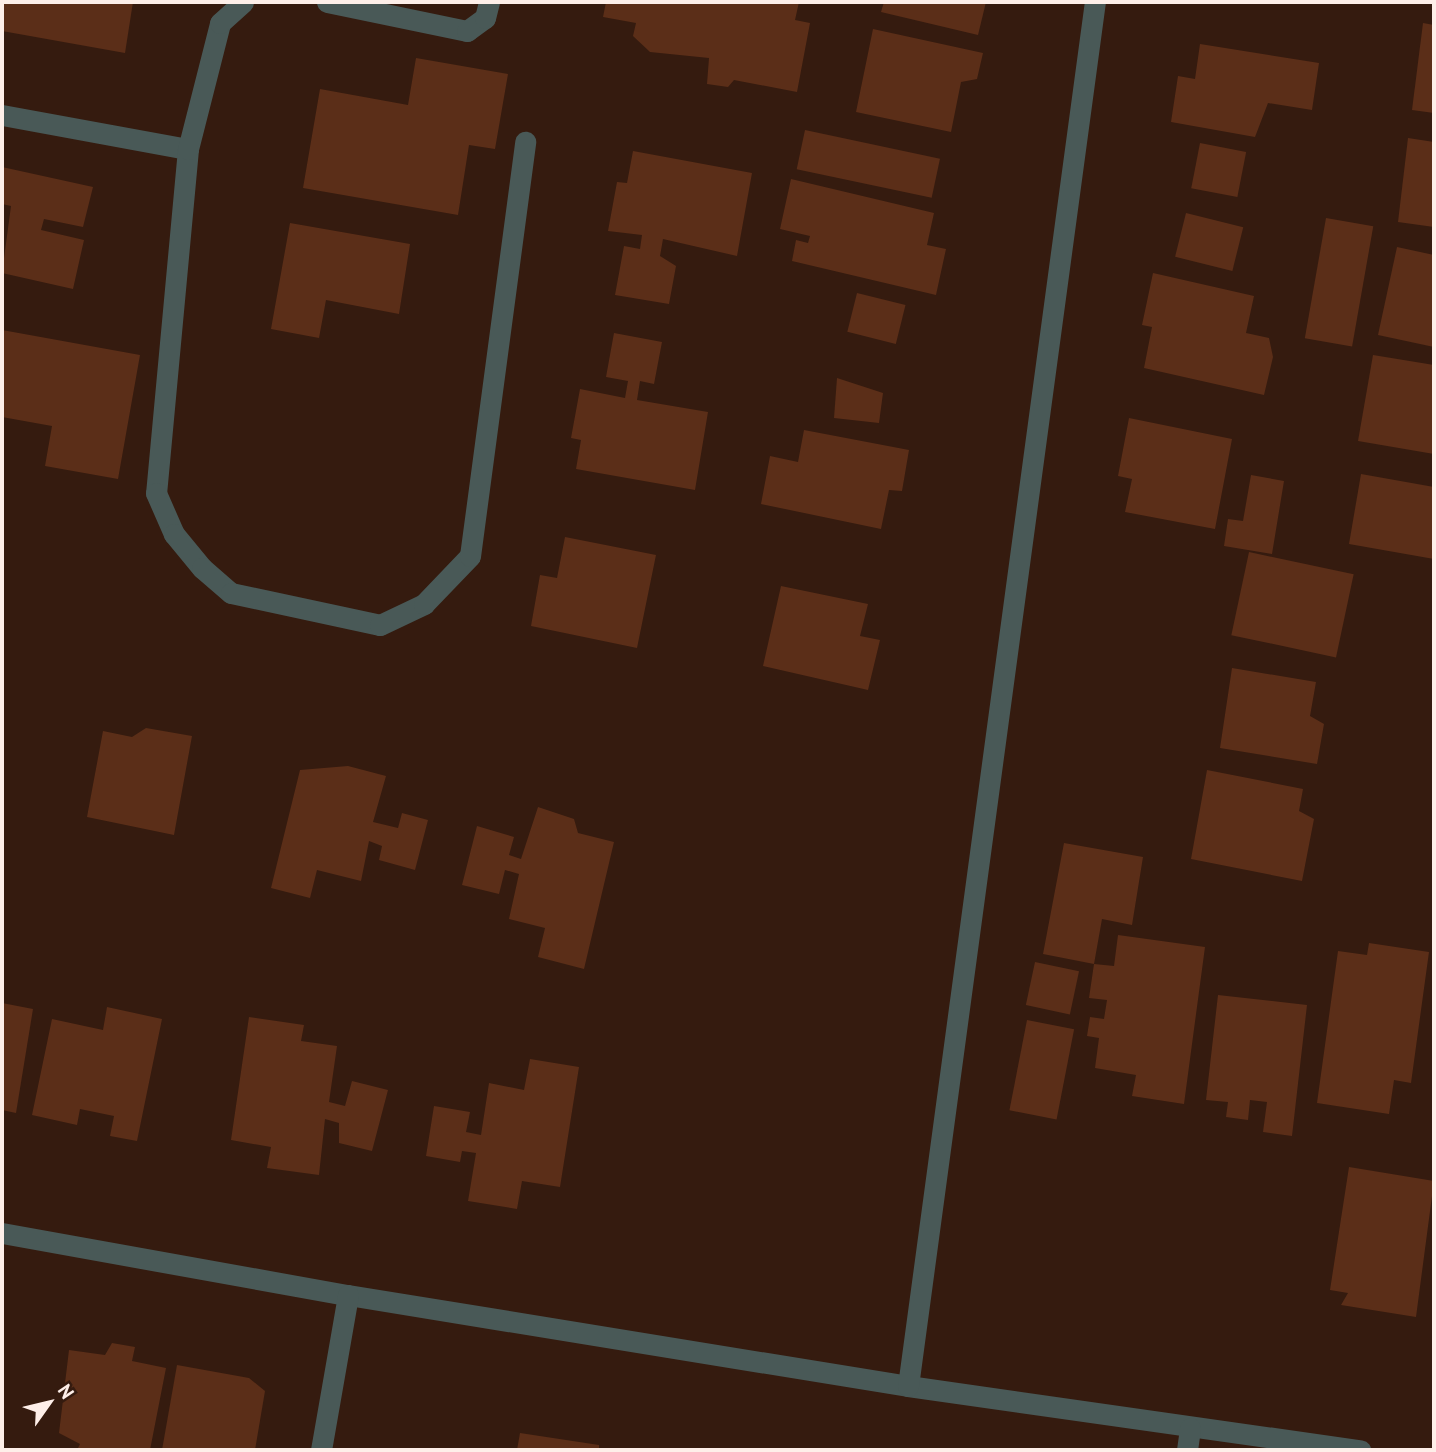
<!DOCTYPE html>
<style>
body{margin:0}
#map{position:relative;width:1436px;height:1452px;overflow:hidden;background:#351b0f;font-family:"PT Sans",sans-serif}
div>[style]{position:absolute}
.building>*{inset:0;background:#5b2e18;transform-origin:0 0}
.minor>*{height:21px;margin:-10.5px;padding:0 10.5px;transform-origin:10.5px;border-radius:10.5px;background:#495957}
span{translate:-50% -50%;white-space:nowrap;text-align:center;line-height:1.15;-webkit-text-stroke:6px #351b0f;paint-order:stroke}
.frame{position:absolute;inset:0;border:4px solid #feefe9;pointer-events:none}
.north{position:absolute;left:14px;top:1368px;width:70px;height:70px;-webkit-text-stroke:5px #351b0f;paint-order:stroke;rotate:56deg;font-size:19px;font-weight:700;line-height:28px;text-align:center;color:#feefe9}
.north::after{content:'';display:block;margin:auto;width:24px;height:32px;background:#feefe9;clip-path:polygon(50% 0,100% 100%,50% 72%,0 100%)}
</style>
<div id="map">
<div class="building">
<div style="clip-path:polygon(2px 2px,133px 2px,125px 53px,2px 31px)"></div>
<div style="clip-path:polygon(606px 2px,799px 2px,795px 20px,810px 23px,797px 92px,734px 80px,728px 87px,707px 84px,709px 58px,650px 52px,633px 36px,636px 23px,603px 17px)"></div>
<div style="clip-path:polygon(884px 2px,986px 2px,978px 35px,881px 12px)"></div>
<div style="clip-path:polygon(1423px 23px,1434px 25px,1434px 113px,1412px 110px)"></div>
<div style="clip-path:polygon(873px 29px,983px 53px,977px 79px,961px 82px,951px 132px,856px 112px)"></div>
<div style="clip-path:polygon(1200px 44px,1319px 63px,1312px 110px,1268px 103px,1255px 137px,1171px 122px,1178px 76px,1195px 79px)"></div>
<div style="clip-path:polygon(416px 58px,508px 74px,495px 149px,469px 145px,458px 215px,303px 188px,320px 89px,408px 105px)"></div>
<div style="left:805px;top:130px;width:138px;height:40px;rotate:12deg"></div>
<div style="clip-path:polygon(1408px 138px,1434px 142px,1434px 227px,1398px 222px)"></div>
<div style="left:1200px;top:143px;width:47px;height:46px;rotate:11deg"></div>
<div style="clip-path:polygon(633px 151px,752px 173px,737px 256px,663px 239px,660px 256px,676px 266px,669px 304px,615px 295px,624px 246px,640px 249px,642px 235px,608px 231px,617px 182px,627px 183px)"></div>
<div style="clip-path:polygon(2px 167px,93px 187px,83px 227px,44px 219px,41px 230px,84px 240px,73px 289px,2px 273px,11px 206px,2px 204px)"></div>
<div style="clip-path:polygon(791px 179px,934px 213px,927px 245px,946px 249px,936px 295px,792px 261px,796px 240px,808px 243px,810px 236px,780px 229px)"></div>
<div style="left:1186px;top:213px;width:59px;height:45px;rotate:14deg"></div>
<div style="left:1326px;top:218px;width:48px;height:122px;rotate:10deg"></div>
<div style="clip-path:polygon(290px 223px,410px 244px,399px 314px,326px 300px,319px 338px,271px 329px)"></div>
<div style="clip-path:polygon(1397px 247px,1434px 255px,1434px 347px,1378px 335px)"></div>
<div style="clip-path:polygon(1153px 273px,1254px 296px,1246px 333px,1269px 338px,1273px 357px,1264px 395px,1144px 368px,1152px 327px,1142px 325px)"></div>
<div style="left:857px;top:293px;width:50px;height:40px;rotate:14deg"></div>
<div style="clip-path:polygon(2px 330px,140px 355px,118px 479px,45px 466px,52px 426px,2px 417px)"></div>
<div style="clip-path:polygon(614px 333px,662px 342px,654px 384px,640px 381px,637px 400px,708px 412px,695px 490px,576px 469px,581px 440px,571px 438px,580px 389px,625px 398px,628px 381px,606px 377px)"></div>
<div style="clip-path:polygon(1373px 355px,1434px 365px,1434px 454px,1358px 441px)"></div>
<div style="clip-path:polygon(837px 378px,883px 393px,879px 423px,834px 418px)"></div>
<div style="clip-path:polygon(1129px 418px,1232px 439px,1215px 529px,1125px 512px,1132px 479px,1118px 476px)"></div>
<div style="clip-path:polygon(804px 430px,909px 450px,902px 491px,889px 490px,881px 529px,761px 504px,770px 456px,798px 462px)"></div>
<div style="clip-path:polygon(1361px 474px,1434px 487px,1434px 559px,1349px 544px)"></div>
<div style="clip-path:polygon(1251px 475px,1284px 481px,1272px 554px,1224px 546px,1228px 519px,1243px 521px)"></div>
<div style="clip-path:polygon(565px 537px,656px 555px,637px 648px,531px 626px,540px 575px,557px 578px)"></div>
<div style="left:1249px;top:552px;width:107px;height:85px;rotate:12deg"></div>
<div style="clip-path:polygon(781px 586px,868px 604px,860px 636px,880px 640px,868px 690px,763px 666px)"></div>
<div style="clip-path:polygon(1232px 668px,1316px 682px,1310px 716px,1324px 724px,1317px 764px,1220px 748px)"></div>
<div style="clip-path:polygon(146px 728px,192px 736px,174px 835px,87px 817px,103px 731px,132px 737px)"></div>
<div style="clip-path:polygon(348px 766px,386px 776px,373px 822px,398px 828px,402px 813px,428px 820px,415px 870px,379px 860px,382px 846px,369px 841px,361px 881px,317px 870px,310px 898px,271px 888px,300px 770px)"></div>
<div style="clip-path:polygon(1207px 770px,1303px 789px,1299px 811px,1314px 819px,1302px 881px,1191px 859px)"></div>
<div style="clip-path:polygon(538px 807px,574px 819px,578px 833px,614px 842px,584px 969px,538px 957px,545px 928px,509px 919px,519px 874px,505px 870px,499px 894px,462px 885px,477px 826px,514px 837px,509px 855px,521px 859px)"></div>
<div style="clip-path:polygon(1064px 843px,1143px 857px,1132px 925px,1102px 919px,1094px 964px,1043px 954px)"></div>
<div style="clip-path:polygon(1118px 935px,1205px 947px,1184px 1104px,1132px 1096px,1136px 1075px,1095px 1068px,1099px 1038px,1087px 1036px,1090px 1017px,1104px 1019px,1107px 1000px,1089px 998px,1094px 964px,1114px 966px)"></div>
<div style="clip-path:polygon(1369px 943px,1429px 952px,1411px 1083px,1394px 1080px,1389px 1114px,1317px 1103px,1338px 951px,1367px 955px)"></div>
<div style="left:1035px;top:962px;width:45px;height:44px;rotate:12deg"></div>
<div style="clip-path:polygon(1218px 995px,1307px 1005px,1292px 1136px,1263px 1132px,1267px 1102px,1250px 1100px,1248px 1120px,1226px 1117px,1228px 1102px,1206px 1100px)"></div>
<div style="clip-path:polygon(2px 1003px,33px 1009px,16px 1113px,2px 1110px)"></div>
<div style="clip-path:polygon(107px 1007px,162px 1019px,137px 1141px,110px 1136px,114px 1116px,80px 1109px,77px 1125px,32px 1115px,52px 1019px,103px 1030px)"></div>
<div style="clip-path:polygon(249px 1017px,304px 1025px,301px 1041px,337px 1046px,329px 1102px,345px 1106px,352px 1081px,388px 1090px,372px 1151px,339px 1143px,339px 1123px,325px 1119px,319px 1175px,267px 1168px,271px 1147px,231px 1140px)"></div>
<div style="left:1027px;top:1020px;width:48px;height:92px;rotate:11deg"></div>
<div style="clip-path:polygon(530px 1059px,579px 1067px,560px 1187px,522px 1181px,517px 1209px,468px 1201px,476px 1153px,462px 1151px,460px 1162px,426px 1156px,434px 1106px,470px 1112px,466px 1132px,481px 1135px,489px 1083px,524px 1090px)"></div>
<div style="clip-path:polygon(1349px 1167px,1434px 1181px,1416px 1317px,1341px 1305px,1348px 1293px,1330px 1290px)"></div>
<div style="clip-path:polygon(112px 1343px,135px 1347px,132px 1361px,166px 1368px,150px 1450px,77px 1450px,80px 1444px,59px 1433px,69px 1350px,105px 1355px)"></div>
<div style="clip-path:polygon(177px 1365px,249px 1378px,265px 1391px,255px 1450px,162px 1450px)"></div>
<div style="clip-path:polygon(520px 1433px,599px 1445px,599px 1450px,517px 1450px)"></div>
</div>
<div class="minor">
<div style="left:327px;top:2px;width:143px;rotate:11.7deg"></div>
<div style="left:467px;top:31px;width:22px;rotate:-36deg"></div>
<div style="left:485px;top:18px;width:16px;rotate:-76deg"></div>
<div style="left:2px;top:115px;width:189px;rotate:10.4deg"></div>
<div style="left:188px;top:149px;width:345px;rotate:95.3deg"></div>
<div style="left:156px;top:493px;width:45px;rotate:66.3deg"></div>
<div style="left:174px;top:534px;width:44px;rotate:50.5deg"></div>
<div style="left:202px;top:568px;width:38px;rotate:41deg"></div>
<div style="left:231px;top:593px;width:152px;rotate:12.1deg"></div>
<div style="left:380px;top:625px;width:49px;rotate:-25.5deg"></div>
<div style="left:424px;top:604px;width:66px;rotate:-46.2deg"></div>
<div style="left:470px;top:556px;width:418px;rotate:-82.4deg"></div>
<div style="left:188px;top:149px;width:130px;rotate:-75.7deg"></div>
<div style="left:220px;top:23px;width:31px;rotate:-42deg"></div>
<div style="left:2px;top:1233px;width:352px;rotate:10.2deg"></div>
<div style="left:348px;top:1295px;width:567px;rotate:9.23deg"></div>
<div style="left:908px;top:1386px;width:457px;rotate:8.1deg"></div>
<div style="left:908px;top:1386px;width:1397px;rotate:-82.31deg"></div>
<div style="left:321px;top:1450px;width:157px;rotate:-80.1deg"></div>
<div style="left:1187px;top:1450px;width:22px;rotate:-82deg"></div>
</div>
<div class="frame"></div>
<div class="north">N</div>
</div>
